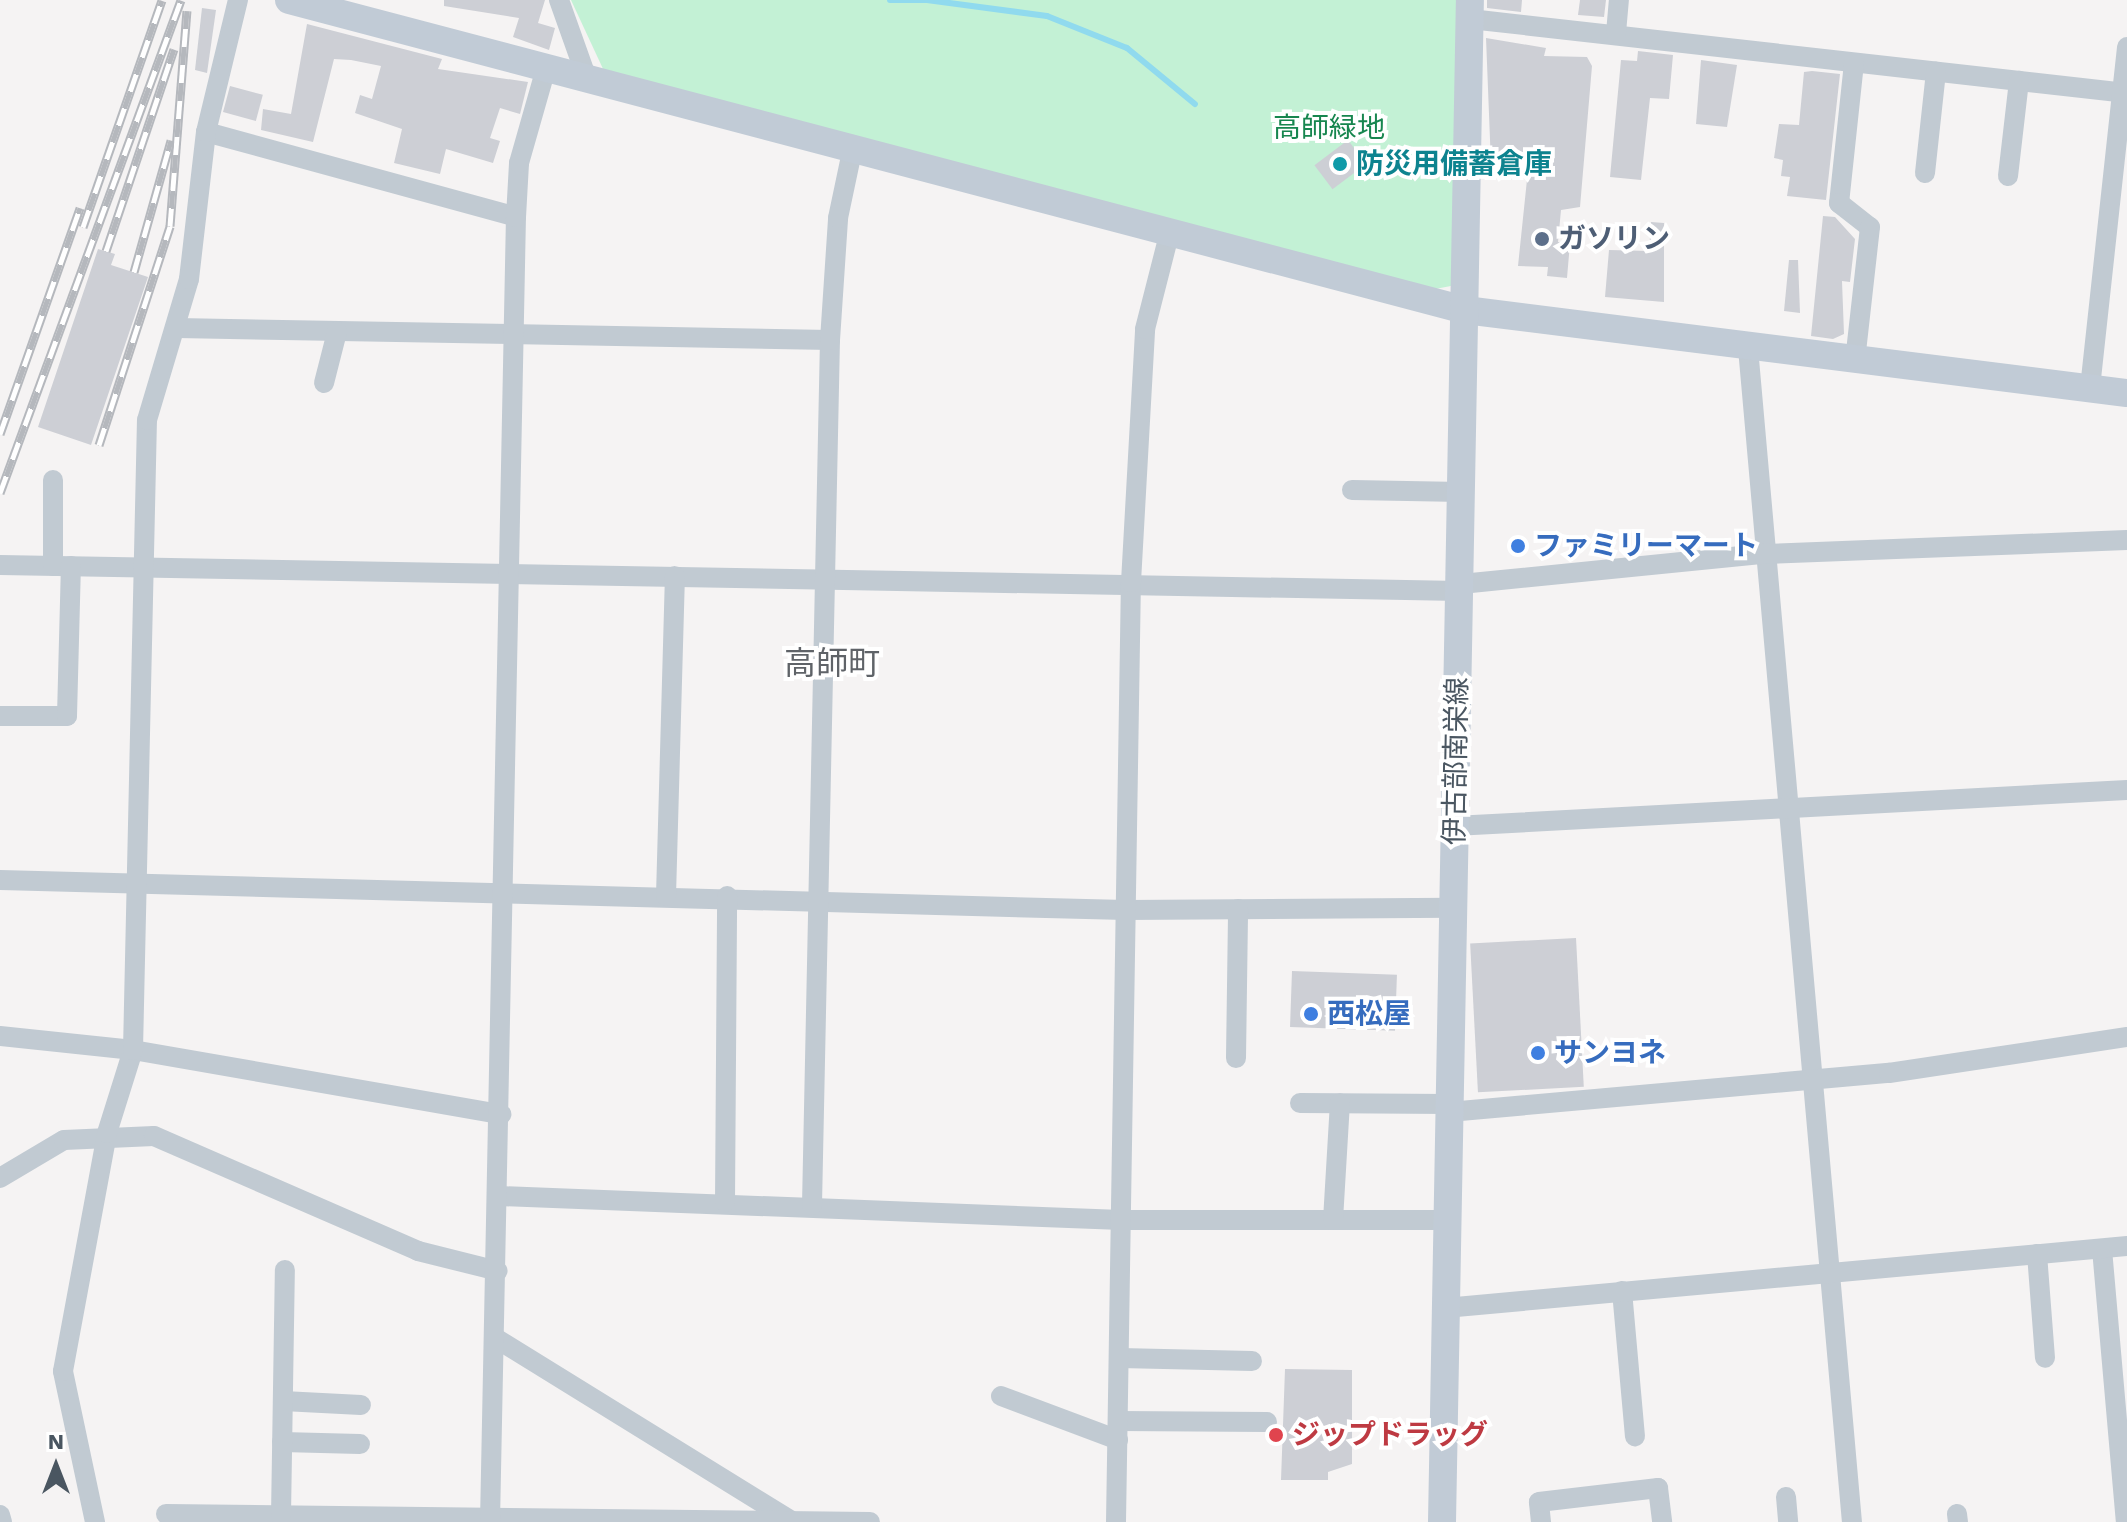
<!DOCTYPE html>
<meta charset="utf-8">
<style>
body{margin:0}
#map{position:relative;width:2127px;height:1522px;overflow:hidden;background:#f5f3f3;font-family:"Work Sans","Noto Sans JP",sans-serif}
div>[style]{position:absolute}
.green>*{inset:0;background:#c3f1d5}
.stream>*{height:6px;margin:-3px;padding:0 3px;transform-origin:3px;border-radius:3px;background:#90daee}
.building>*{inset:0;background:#cdcfd5;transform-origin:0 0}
.street>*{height:20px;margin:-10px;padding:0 10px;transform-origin:10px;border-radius:10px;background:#c1cad2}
.secondary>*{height:28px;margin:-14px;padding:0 14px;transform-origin:14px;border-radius:14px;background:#c1cbd6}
.rail>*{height:9px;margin-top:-4.5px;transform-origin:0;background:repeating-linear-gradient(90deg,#fff 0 18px,#b5b8bd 0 36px);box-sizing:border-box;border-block:2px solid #b5b8bd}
.dots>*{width:22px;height:22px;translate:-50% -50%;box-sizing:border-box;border:4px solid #fff;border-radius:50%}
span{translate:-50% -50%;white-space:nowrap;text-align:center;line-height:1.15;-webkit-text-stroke:8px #fff;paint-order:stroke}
.park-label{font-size:28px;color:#17864f}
.culture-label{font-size:28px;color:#0d838f;font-weight:700}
.left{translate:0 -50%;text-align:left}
.service-label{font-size:28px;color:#4e5e75;font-weight:700}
.shop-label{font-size:28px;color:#366cbe;font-weight:700}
.street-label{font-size:28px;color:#4a5661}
.health-label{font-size:28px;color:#be3a42;font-weight:700}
.quarter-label{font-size:32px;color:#5f6368}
.north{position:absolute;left:16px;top:1426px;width:80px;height:80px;-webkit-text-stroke:6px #fff;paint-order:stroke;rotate:0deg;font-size:22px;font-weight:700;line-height:32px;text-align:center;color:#4a5661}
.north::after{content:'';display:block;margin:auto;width:28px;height:36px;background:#4a5661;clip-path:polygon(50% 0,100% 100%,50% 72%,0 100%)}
</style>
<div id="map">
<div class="green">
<div style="clip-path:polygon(571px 0,1457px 0,1456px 285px,1430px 290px,604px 71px)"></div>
</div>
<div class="stream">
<div style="left:890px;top:0;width:36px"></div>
<div style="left:927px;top:0;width:121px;rotate:7.6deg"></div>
<div style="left:1047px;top:16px;width:86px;rotate:21.8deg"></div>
<div style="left:1127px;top:48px;width:88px;rotate:39.5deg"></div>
</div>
<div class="building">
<div style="clip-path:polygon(444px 0,545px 0,538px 23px,555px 28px,549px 50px,513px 37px,519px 18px,444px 6px)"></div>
<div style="clip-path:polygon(1487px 0,1522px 0,1521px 12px,1487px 8px)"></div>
<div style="clip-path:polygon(1580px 0,1606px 0,1604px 17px,1578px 15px)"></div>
<div style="clip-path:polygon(202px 8px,216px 10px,207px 73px,195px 70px)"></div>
<div style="clip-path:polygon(307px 24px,442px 59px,438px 69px,528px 82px,520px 114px,500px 108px,490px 138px,500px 141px,493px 163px,446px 149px,440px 174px,394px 163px,402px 129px,355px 113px,360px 95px,372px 99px,381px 66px,351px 60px,334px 59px,313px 142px,261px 130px,263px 109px,291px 114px)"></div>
<div style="clip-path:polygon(1486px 38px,1546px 48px,1544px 56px,1587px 57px,1592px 66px,1580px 207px,1561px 210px,1558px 242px,1570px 243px,1567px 278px,1547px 276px,1548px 267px,1518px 266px,1528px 170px,1491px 165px)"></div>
<div style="clip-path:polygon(1638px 51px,1673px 55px,1669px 99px,1650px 98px,1641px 180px,1610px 177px,1621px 60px,1637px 61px)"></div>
<div style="clip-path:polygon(1701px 60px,1737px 65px,1727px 127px,1696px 124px)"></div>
<div style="clip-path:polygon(1812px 71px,1840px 74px,1826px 200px,1787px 196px,1790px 177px,1781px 176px,1783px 160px,1774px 158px,1779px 124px,1799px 125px,1804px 72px)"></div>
<div style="left:230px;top:86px;width:34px;height:27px;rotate:15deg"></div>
<div style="left:1348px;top:140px;width:30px;height:42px;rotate:53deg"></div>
<div style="clip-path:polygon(1823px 216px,1835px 217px,1855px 239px,1850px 282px,1842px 281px,1844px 334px,1833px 339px,1811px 336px)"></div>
<div style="clip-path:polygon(1651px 222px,1664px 223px,1664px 302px,1605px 297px,1609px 250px,1649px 251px)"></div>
<div style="clip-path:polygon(98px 249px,115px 254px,111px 265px,148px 277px,91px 445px,38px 427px)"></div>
<div style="clip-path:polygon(1789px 260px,1798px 260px,1800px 313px,1784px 311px)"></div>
<div style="left:1576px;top:938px;width:149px;height:106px;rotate:87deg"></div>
<div style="left:1292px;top:971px;width:105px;height:56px;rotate:2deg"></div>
<div style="clip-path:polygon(1285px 1369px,1352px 1370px,1352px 1464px,1328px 1472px,1328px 1480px,1281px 1480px)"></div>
</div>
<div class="street">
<div style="left:559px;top:0;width:81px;rotate:70.4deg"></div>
<div style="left:1470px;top:19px;width:661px;rotate:6.43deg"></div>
<div style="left:1616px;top:33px;width:33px;rotate:-85deg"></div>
<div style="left:1854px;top:63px;width:141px;rotate:96.1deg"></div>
<div style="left:1839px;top:203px;width:39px;rotate:38deg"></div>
<div style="left:1870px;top:227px;width:134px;rotate:96.4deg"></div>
<div style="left:206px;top:132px;width:321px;rotate:15.3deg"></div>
<div style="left:1925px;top:173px;width:102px;rotate:-83.8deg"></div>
<div style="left:2008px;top:176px;width:96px;rotate:-83.4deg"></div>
<div style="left:177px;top:328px;width:653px;rotate:1.05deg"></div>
<div style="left:1748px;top:348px;width:1179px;rotate:84.94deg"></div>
<div style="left:324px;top:383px;width:53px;rotate:-75.7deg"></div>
<div style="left:2090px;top:388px;width:343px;rotate:-83.8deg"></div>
<div style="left:1352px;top:490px;width:110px;rotate:1deg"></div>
<div style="left:0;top:565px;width:1460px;rotate:1.02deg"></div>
<div style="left:53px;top:566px;width:86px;rotate:-90deg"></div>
<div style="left:1461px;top:584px;width:304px;rotate:-5.7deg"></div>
<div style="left:1764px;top:554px;width:363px;rotate:-2.2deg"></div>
<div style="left:0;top:716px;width:67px"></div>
<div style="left:67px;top:716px;width:150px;rotate:-88.5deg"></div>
<div style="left:1454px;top:826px;width:674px;rotate:-3.06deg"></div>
<div style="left:0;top:880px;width:1126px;rotate:1.53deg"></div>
<div style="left:1126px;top:910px;width:326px;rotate:-0.4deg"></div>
<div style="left:666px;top:896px;width:320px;rotate:-88.4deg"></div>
<div style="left:0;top:1036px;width:134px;rotate:6deg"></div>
<div style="left:133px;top:1050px;width:374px;rotate:9.9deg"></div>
<div style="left:1236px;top:1058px;width:149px;rotate:-89.2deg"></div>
<div style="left:1300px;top:1103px;width:149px;rotate:0.4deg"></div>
<div style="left:1449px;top:1112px;width:442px;rotate:-5.1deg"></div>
<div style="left:1889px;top:1073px;width:241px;rotate:-8.6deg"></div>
<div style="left:0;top:1178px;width:74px;rotate:-30.7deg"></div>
<div style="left:64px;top:1140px;width:90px;rotate:-2.5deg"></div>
<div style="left:154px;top:1136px;width:288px;rotate:23.5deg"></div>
<div style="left:418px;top:1251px;width:82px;rotate:14deg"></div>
<div style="left:500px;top:1196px;width:622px;rotate:2.21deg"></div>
<div style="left:1122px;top:1220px;width:325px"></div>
<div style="left:725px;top:1202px;width:306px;rotate:-89.6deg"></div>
<div style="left:812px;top:1205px;width:865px;rotate:-88.81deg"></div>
<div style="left:830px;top:340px;width:122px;rotate:-86.2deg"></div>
<div style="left:838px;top:218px;width:73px;rotate:-78.1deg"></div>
<div style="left:1333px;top:1220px;width:117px;rotate:-86.6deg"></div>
<div style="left:2102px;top:1249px;width:274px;rotate:85deg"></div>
<div style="left:2037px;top:1254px;width:104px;rotate:85.6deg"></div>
<div style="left:1622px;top:1291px;width:146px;rotate:84.9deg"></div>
<div style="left:1445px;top:1308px;width:685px;rotate:-5.19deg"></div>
<div style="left:497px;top:1339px;width:344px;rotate:31.7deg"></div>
<div style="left:1120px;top:1358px;width:132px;rotate:1.3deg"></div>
<div style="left:1001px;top:1396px;width:125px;rotate:20.6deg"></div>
<div style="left:283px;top:1401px;width:78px;rotate:2.9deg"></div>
<div style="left:1119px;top:1421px;width:148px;rotate:0.4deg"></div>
<div style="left:282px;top:1442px;width:78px;rotate:1.5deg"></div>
<div style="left:1786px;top:1497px;width:25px;rotate:85deg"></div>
<div style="left:166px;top:1514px;width:704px;rotate:0.65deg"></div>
<div style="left:1957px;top:1514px;width:8px;rotate:83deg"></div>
<div style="left:0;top:1515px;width:7px;rotate:74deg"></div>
<div style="left:281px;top:1516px;width:246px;rotate:-89.1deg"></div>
<div style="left:95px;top:1522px;width:154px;rotate:-102deg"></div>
<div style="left:63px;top:1371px;width:242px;rotate:-79.5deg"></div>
<div style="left:107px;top:1133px;width:87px;rotate:-72.6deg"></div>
<div style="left:133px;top:1050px;width:630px;rotate:-88.73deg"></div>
<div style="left:147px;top:420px;width:147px;rotate:-73.4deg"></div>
<div style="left:189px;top:279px;width:148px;rotate:-83.4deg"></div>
<div style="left:206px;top:132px;width:136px;rotate:-76.4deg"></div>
<div style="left:490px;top:1522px;width:1305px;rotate:-88.86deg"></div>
<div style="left:516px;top:217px;width:54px;rotate:-86.8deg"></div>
<div style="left:519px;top:163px;width:99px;rotate:-74.1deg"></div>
<div style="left:1116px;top:1522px;width:940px;rotate:-89.09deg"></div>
<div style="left:1131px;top:582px;width:253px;rotate:-86.8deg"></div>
<div style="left:1145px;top:329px;width:101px;rotate:-75.7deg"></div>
<div style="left:1541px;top:1522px;width:20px;rotate:-96deg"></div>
<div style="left:1539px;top:1502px;width:120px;rotate:-6.7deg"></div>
<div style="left:1658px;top:1488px;width:34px;rotate:83deg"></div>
</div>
<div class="secondary">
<div style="left:289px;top:0;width:1216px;rotate:14.77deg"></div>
<div style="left:1465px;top:310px;width:667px;rotate:7.15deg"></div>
<div style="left:1442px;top:1522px;width:1522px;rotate:-88.95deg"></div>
</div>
<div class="rail">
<div style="left:83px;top:227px;width:240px;rotate:-70.8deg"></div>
<div style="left:106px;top:251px;width:213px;rotate:-71.4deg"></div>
<div style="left:134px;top:272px;width:137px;rotate:-74.3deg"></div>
<div style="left:0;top:434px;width:240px;rotate:-70.5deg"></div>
<div style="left:99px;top:445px;width:230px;rotate:-72deg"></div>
<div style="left:170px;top:226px;width:216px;rotate:-85.5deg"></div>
<div style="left:0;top:493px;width:525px;rotate:-69.84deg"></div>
</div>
<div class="dots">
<div style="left:1340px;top:164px;background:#0f9aa8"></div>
<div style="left:1542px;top:239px;background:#5c6f8a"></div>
<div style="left:1518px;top:546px;background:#3f7fe0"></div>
<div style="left:1311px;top:1014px;background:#3f7fe0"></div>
<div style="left:1538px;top:1053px;background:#3f7fe0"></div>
<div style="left:1276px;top:1435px;background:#e0444e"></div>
</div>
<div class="park-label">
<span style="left:1329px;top:128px">高師緑地</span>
</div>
<div class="culture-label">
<span class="left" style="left:1356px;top:164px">防災用備蓄倉庫</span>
</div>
<div class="service-label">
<span class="left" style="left:1558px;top:239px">ガソリン</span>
</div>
<div class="shop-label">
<span class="left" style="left:1534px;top:546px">ファミリーマート</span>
<span class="left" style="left:1327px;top:1014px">西松屋</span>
<span class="left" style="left:1554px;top:1053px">サンヨネ</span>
</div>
<div class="street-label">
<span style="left:1456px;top:761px;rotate:-89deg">伊古部南栄線</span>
</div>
<div class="health-label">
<span class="left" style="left:1292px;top:1435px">ジップドラッグ</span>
</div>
<div class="quarter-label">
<span style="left:832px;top:663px">高師町</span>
</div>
<div class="north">N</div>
</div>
